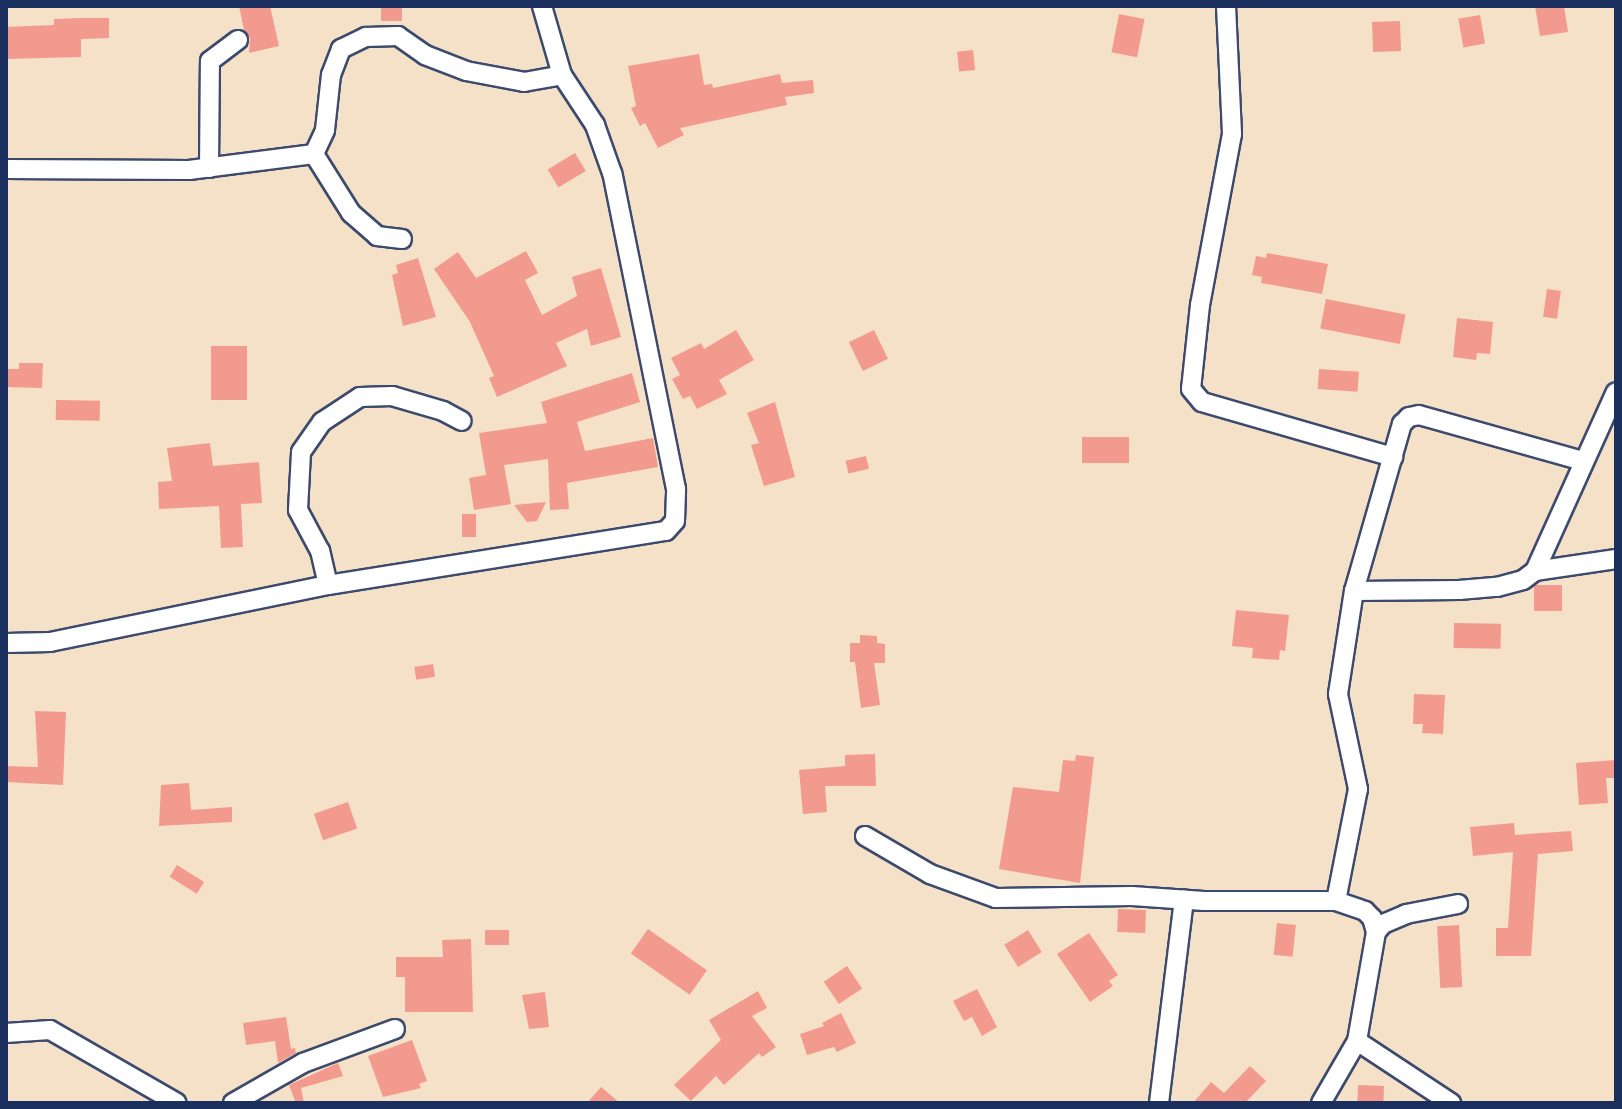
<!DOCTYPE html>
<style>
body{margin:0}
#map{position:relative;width:1622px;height:1109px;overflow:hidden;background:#f5e1c7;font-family:Caveat,sans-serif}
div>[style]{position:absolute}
.building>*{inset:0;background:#f39a8e;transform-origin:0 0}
.roads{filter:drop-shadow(2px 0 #3c4a6e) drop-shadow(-2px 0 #3c4a6e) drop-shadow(0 2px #3c4a6e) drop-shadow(0 -2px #3c4a6e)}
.minor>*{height:18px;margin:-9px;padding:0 9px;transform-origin:9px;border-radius:9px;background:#fff}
span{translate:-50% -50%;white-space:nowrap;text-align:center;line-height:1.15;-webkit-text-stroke:6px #fbf7ec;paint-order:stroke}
.frame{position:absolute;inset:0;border:8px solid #1b2f5e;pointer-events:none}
</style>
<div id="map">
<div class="building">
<div style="clip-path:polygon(239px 6px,270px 6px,279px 46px,249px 53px,250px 38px,244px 30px)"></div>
<div style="left:381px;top:6px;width:21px;height:15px"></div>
<div style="clip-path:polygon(1535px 6px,1564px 6px,1568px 32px,1540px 36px)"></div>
<div style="left:1119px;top:14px;width:26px;height:39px;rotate:11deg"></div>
<div style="left:1480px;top:15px;width:29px;height:22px;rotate:80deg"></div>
<div style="clip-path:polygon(80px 18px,109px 18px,109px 38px,81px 39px,81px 57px,6px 59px,6px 27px,54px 25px,54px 19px)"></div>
<div style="left:1400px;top:21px;width:30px;height:28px;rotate:88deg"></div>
<div style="left:973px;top:50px;width:20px;height:16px;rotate:84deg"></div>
<div style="clip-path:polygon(699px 54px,704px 85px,712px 84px,713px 88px,780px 74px,782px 83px,813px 80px,814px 93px,785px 97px,787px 105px,680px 128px,684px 135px,658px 148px,645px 123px,640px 126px,631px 108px,636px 106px,628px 66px)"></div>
<div style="left:575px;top:153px;width:21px;height:32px;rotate:59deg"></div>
<div style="clip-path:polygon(526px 251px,538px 273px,525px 280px,542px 315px,577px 296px,572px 277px,601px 268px,621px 337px,591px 346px,587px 329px,556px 343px,567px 366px,497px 397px,489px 378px,494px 376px,470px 322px,434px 269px,458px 252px,476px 278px)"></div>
<div style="clip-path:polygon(1267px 253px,1328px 264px,1322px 294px,1261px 283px,1262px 277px,1252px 275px,1256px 256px,1266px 258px)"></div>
<div style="clip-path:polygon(418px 258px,436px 317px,403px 326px,392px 275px,398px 273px,396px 265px)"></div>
<div style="left:1547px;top:289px;width:14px;height:28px;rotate:8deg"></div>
<div style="left:1326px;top:299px;width:81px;height:30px;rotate:11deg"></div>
<div style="clip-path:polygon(1457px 318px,1493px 322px,1490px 354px,1477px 353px,1476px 360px,1453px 357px)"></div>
<div style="clip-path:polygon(736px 330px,754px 360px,719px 380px,727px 394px,697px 409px,690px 396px,683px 399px,672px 379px,680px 375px,671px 358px,701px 343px,704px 349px)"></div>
<div style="left:874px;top:330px;width:32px;height:28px;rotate:64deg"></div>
<div style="left:211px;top:346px;width:36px;height:54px"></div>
<div style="clip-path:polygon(19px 363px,43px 363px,42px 388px,6px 387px,6px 369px,19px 369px)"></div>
<div style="left:1319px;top:369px;width:40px;height:20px;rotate:4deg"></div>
<div style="clip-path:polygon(632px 373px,640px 402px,577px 422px,585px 451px,653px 438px,658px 467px,567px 483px,569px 509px,550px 510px,548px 459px,504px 465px,511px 504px,474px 510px,469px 478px,486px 475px,479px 433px,547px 423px,541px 402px)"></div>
<div style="left:56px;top:400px;width:44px;height:20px;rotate:1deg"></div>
<div style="clip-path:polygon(775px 402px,795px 477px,764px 486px,751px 445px,759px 443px,747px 413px)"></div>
<div style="left:1129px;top:437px;width:26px;height:47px;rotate:90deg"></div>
<div style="clip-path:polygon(210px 443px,213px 466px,259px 462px,262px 503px,241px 504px,243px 547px,221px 548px,219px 506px,159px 509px,158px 482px,172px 481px,167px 448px)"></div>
<div style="left:866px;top:456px;width:13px;height:21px;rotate:77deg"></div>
<div style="clip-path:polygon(546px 502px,537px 521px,527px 522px,514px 505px)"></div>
<div style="left:462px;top:514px;width:14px;height:23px"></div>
<div style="left:1562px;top:585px;width:26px;height:28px;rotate:90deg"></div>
<div style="clip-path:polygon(1236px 610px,1289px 615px,1285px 651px,1280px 650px,1279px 660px,1252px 658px,1253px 648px,1232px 646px)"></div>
<div style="left:1454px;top:623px;width:47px;height:25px;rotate:1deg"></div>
<div style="clip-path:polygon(860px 635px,877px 636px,877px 643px,885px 644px,885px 663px,874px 663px,880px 705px,861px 708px,855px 662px,850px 662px,850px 643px,860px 643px)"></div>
<div style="left:433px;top:664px;width:13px;height:19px;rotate:81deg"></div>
<div style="clip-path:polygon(1414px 694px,1445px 695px,1443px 734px,1422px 733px,1423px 724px,1413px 724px)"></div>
<div style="clip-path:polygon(35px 711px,66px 712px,63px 785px,6px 782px,6px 766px,38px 767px)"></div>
<div style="clip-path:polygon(875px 754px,876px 786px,825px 786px,827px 812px,803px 814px,799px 770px,845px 766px,845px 755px)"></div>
<div style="clip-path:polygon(1076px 755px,1094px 757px,1080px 883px,999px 869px,1013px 787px,1059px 792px,1063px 760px,1075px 761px)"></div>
<div style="clip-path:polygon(1616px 760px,1616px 778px,1606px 778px,1608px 803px,1579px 805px,1576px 763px)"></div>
<div style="clip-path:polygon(189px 783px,191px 810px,232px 807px,232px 822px,159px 826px,161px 785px)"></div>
<div style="left:348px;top:802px;width:28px;height:36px;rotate:71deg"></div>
<div style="clip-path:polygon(1514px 823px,1515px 835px,1571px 831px,1573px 851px,1538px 854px,1531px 956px,1496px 956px,1496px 928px,1508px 928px,1513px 852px,1473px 856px,1470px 827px)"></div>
<div style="left:177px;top:865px;width:32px;height:14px;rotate:32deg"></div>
<div style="left:1118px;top:909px;width:28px;height:23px;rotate:2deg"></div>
<div style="left:1277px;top:923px;width:19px;height:32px;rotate:6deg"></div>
<div style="left:1459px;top:925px;width:62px;height:22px;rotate:87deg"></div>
<div style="left:648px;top:929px;width:72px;height:30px;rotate:35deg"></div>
<div style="left:485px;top:930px;width:24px;height:15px"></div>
<div style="left:1028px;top:930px;width:26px;height:28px;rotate:58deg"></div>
<div style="clip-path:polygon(1089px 933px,1118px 975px,1109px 981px,1113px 986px,1090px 1002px,1057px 954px)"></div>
<div style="clip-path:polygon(471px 939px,473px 1012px,405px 1012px,405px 977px,396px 977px,396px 957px,443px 957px,442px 940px)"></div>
<div style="left:847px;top:966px;width:27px;height:28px;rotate:56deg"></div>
<div style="clip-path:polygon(977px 989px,997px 1027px,982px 1036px,972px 1017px,964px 1021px,953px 1001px)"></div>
<div style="clip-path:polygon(758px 991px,767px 1008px,752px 1016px,776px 1047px,762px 1057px,759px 1053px,724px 1085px,716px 1076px,691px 1101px,674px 1085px,721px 1040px,709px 1020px)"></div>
<div style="clip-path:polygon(545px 992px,549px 1027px,529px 1029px,522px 995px)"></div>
<div style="clip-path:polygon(841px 1013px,856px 1043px,837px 1052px,834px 1047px,807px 1055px,800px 1034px,824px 1026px,822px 1023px)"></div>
<div style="clip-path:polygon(286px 1017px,291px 1049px,295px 1048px,296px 1053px,278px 1063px,275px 1041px,246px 1045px,243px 1023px)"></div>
<div style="clip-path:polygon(412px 1040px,427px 1081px,419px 1084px,421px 1088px,383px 1097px,368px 1056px)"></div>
<div style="clip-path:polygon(338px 1063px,343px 1076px,301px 1088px,304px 1103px,296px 1103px,289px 1085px)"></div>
<div style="clip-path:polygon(1250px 1066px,1266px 1081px,1245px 1103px,1193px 1103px,1211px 1082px,1224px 1093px)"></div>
<div style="left:1358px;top:1085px;width:26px;height:18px;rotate:2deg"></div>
<div style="clip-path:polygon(601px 1087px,620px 1103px,587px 1103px)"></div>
</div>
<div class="roads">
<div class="minor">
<div style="left:1226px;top:6px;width:128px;rotate:87.3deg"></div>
<div style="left:1232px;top:134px;width:174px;rotate:100.6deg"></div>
<div style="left:1200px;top:305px;width:84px;rotate:96.1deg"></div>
<div style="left:1191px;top:389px;width:17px;rotate:50deg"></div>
<div style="left:1202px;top:402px;width:199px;rotate:16.1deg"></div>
<div style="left:314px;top:154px;width:26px;rotate:-65deg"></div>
<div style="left:325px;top:130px;width:55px;rotate:-83.8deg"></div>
<div style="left:331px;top:75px;width:28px;rotate:-69deg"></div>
<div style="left:341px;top:49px;width:28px;rotate:-26deg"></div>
<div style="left:366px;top:37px;width:32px;rotate:-2deg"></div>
<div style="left:398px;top:36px;width:33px;rotate:35deg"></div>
<div style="left:425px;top:55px;width:44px;rotate:21.3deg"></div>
<div style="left:466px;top:71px;width:59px;rotate:10.7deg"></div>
<div style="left:524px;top:82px;width:39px;rotate:-10deg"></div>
<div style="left:562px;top:75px;width:72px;rotate:-106.2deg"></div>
<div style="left:314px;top:154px;width:70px;rotate:57.9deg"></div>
<div style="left:351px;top:213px;width:35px;rotate:41deg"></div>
<div style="left:377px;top:236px;width:25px;rotate:7deg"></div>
<div style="left:209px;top:168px;width:107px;rotate:-89.5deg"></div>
<div style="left:210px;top:61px;width:35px;rotate:-37deg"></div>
<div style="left:6px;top:169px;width:183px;rotate:0.3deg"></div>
<div style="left:189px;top:170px;width:126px;rotate:-7.3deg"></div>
<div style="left:1535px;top:571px;width:82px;rotate:-8.4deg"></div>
<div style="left:328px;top:585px;width:35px;rotate:-103deg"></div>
<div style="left:320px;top:551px;width:47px;rotate:-118.2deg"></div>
<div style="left:298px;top:510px;width:58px;rotate:-87deg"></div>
<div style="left:301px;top:452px;width:37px;rotate:-55deg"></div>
<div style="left:322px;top:422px;width:45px;rotate:-33.3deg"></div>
<div style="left:360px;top:397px;width:32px;rotate:-2deg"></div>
<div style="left:392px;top:396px;width:53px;rotate:16.4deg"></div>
<div style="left:443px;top:411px;width:21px;rotate:28deg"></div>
<div style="left:1354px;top:591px;width:105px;rotate:-0.5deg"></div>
<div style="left:1459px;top:590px;width:38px;rotate:-5deg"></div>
<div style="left:1497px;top:587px;width:27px;rotate:-15deg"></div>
<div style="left:1523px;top:580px;width:15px;rotate:-37deg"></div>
<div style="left:1535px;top:571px;width:196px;rotate:-65.7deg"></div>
<div style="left:6px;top:643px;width:44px;rotate:-1.3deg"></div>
<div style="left:50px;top:642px;width:284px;rotate:-11.6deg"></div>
<div style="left:328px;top:585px;width:342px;rotate:-9.1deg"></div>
<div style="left:666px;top:531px;width:13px;rotate:-48deg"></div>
<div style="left:675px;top:521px;width:32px;rotate:-88deg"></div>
<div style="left:676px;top:489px;width:322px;rotate:-101.4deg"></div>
<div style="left:612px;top:173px;width:51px;rotate:-109.5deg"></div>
<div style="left:595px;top:125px;width:60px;rotate:-123.4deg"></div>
<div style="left:865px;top:836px;width:75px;rotate:30.3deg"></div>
<div style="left:930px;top:874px;width:70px;rotate:20deg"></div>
<div style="left:996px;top:898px;width:136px;rotate:-0.8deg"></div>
<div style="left:1132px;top:896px;width:72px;rotate:4deg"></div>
<div style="left:1204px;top:901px;width:132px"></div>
<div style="left:1336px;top:901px;width:31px;rotate:19deg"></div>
<div style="left:1365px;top:911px;width:10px;rotate:45deg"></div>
<div style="left:1372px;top:918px;width:15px;rotate:74deg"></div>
<div style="left:1336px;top:901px;width:114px;rotate:-78.9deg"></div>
<div style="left:1358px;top:789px;width:97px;rotate:-101.9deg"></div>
<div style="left:1338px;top:694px;width:104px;rotate:-81.2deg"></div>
<div style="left:1354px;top:591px;width:174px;rotate:-74deg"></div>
<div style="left:1402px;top:424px;width:10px;rotate:-45deg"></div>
<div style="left:1409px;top:417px;width:10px;rotate:-11deg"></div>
<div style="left:1419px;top:415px;width:170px;rotate:15.7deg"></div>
<div style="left:6px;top:1033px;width:44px;rotate:-3.9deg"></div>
<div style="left:50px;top:1030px;width:146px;rotate:29.9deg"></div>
<div style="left:1357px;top:1041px;width:113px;rotate:33.4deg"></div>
<div style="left:233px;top:1103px;width:81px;rotate:-29.7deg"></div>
<div style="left:303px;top:1063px;width:98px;rotate:-20.3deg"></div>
<div style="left:1159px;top:1103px;width:205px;rotate:-83deg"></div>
<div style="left:1321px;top:1103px;width:72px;rotate:-59.9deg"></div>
<div style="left:1357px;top:1041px;width:111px;rotate:-80.1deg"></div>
<div style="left:1376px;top:932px;width:11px;rotate:-49deg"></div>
<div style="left:1383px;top:924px;width:25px;rotate:-23deg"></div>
<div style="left:1406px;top:914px;width:53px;rotate:-10.9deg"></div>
</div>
</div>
<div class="frame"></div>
</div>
